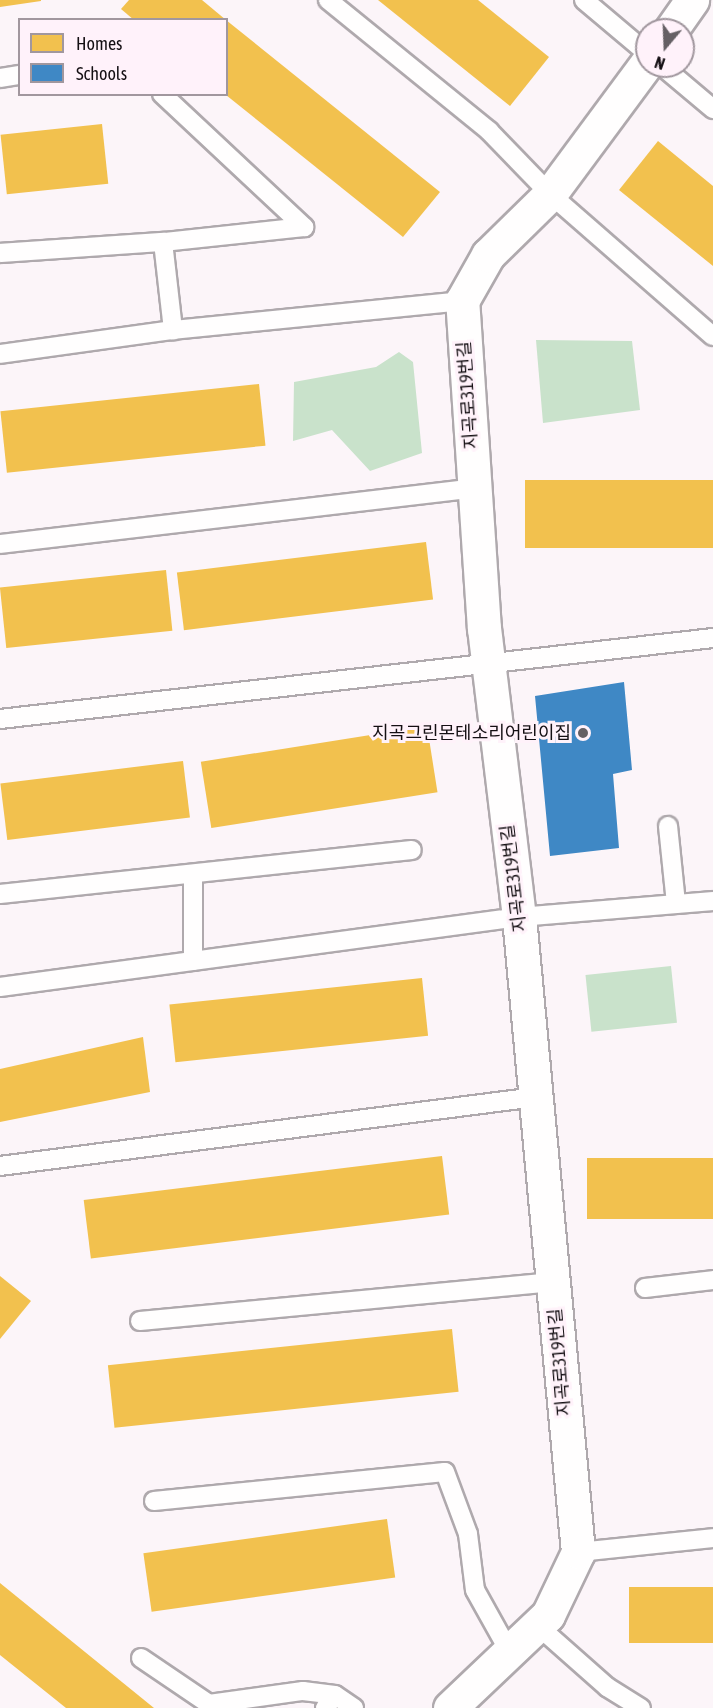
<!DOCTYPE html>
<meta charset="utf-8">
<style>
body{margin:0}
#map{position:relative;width:713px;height:1708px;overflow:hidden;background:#fcf5f9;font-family:"Asap Condensed","Noto Sans KR",sans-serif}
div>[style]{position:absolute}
.green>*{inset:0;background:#c9e2cb;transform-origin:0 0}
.homes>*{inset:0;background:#f2c14e;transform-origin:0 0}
.schools>*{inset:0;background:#3f88c5}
.roads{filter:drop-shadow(2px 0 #afa9ad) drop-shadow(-2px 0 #afa9ad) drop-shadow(0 2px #afa9ad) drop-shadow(0 -2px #afa9ad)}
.lane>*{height:18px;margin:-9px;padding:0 9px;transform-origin:9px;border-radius:9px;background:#fffefe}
.street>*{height:33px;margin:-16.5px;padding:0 16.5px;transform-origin:16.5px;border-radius:16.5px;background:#fffefe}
.dots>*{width:16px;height:16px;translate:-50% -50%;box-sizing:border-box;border:3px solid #fff2fa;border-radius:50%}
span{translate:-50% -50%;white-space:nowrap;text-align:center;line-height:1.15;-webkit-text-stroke:6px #fff2fa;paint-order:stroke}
.street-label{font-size:18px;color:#140f13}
.poi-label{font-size:18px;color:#140f13}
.right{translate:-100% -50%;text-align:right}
.legend{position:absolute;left:18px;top:18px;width:210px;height:78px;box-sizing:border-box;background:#fff2fa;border:2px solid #a1979e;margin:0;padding:8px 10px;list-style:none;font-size:18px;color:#140f13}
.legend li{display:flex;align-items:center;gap:12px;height:30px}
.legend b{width:30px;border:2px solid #a1979e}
.north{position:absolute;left:635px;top:18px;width:60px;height:60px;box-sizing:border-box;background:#fff2fa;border:2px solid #a1979e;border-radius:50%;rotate:199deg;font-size:16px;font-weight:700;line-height:24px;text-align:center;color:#140f13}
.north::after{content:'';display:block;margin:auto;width:21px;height:27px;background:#656064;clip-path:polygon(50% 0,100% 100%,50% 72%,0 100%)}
</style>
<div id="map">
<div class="green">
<div style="clip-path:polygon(536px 340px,632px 341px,640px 410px,543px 423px)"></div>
<div style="clip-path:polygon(399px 352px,413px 362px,422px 453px,370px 471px,332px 430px,293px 441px,294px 382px,376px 367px)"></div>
<div style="left:671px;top:966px;width:57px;height:86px;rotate:84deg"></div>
</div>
<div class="homes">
<div style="clip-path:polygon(0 0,41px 0,41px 1px,0 7px)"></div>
<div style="clip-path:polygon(129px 0,202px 0,226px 20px,134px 20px,121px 9px)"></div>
<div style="clip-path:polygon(378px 0,478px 0,549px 57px,510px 106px)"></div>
<div style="clip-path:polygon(226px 20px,440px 192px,403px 237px,226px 95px)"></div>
<div style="left:102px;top:124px;width:60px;height:102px;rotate:84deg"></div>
<div style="clip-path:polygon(658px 141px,713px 186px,713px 266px,619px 190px)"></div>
<div style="left:259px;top:384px;width:62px;height:260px;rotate:84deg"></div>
<div style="left:713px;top:480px;width:68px;height:188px;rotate:90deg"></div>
<div style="left:426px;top:542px;width:58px;height:251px;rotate:83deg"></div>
<div style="left:166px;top:570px;width:61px;height:167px;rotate:84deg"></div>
<div style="left:427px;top:726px;width:67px;height:229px;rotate:81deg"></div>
<div style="left:183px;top:761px;width:57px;height:184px;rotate:83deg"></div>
<div style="left:422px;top:978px;width:58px;height:254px;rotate:84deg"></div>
<div style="clip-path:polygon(143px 1037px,150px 1092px,0 1122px,0 1069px)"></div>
<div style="left:442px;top:1156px;width:59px;height:361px;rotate:83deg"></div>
<div style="left:713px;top:1158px;width:61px;height:126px;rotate:90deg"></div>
<div style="clip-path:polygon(0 1276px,31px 1301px,0 1339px)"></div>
<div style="left:452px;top:1329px;width:63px;height:346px;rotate:84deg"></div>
<div style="left:387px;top:1519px;width:59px;height:246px;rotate:82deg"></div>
<div style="clip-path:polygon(0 1583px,154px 1708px,66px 1708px,0 1655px)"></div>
<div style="left:713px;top:1587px;width:56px;height:84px;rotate:90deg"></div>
</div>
<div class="schools">
<div style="clip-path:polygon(624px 682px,632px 770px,613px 774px,619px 848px,550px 856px,535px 696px)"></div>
</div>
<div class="roads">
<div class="lane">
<div style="left:328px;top:0;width:208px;rotate:39.1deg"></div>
<div style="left:489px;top:131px;width:88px;rotate:45.9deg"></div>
<div style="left:550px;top:194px;width:216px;rotate:41.1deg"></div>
<div style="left:584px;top:0;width:82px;rotate:40.1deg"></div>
<div style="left:662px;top:66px;width:67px;rotate:40.1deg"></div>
<div style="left:0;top:78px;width:20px;rotate:-9deg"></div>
<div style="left:162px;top:94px;width:195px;rotate:43.1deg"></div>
<div style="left:304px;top:227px;width:142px;rotate:173.9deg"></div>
<div style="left:0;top:253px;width:163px;rotate:-3.9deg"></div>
<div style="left:163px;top:242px;width:89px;rotate:83.5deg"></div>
<div style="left:0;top:354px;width:175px;rotate:-7.9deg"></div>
<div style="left:173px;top:330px;width:290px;rotate:-5.7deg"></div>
<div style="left:0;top:544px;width:477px;rotate:-6.7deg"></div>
<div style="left:0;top:719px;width:718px;rotate:-6.48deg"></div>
<div style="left:668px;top:826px;width:78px;rotate:84.1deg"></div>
<div style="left:193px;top:874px;width:87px;rotate:90deg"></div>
<div style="left:0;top:894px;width:414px;rotate:-6.1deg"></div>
<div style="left:0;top:987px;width:524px;rotate:-7.68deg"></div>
<div style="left:519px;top:917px;width:195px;rotate:-4.7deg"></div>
<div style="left:0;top:1166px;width:540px;rotate:-7.34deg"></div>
<div style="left:645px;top:1288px;width:68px;rotate:-6.7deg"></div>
<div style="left:140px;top:1321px;width:415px;rotate:-5.4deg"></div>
<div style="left:154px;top:1501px;width:292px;rotate:-5.7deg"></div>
<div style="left:445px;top:1472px;width:66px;rotate:69.6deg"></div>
<div style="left:468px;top:1534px;width:56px;rotate:82.9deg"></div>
<div style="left:475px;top:1590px;width:70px;rotate:60.9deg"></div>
<div style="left:578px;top:1552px;width:136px;rotate:-5.9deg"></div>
<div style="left:537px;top:1625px;width:94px;rotate:41.5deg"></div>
<div style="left:607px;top:1687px;width:40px;rotate:32deg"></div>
<div style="left:141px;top:1658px;width:82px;rotate:34.1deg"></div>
<div style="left:209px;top:1704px;width:95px;rotate:-7.9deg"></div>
<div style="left:303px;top:1691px;width:32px;rotate:7deg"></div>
<div style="left:325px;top:1708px;width:16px;rotate:-52deg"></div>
<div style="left:335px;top:1695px;width:23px;rotate:34deg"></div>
</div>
<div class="street">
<div style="left:671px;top:30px;width:37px;rotate:-55deg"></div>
<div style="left:450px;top:1708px;width:135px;rotate:-43.5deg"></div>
<div style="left:548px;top:1615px;width:70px;rotate:-64.5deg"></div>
<div style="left:578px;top:1552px;width:638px;rotate:-95.31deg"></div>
<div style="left:519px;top:917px;width:290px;rotate:-96.9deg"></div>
<div style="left:484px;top:629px;width:329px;rotate:-93.8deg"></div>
<div style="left:462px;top:301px;width:53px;rotate:-60.5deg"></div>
<div style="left:488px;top:255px;width:87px;rotate:-44.5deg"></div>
<div style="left:550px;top:194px;width:163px;rotate:-53.5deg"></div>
</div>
</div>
<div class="dots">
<div style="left:583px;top:733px;background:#656064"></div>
</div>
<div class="street-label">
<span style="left:468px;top:395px;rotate:-94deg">지곡로319번길</span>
<span style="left:514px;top:878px;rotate:-97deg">지곡로319번길</span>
<span style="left:560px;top:1362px;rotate:-95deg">지곡로319번길</span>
</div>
<div class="poi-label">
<span class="right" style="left:571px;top:733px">지곡그린몬테소리어린이집</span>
</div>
<ul class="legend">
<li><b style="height:16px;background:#f2c14e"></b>Homes</li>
<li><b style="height:16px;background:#3f88c5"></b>Schools</li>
</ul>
<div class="north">N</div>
</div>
